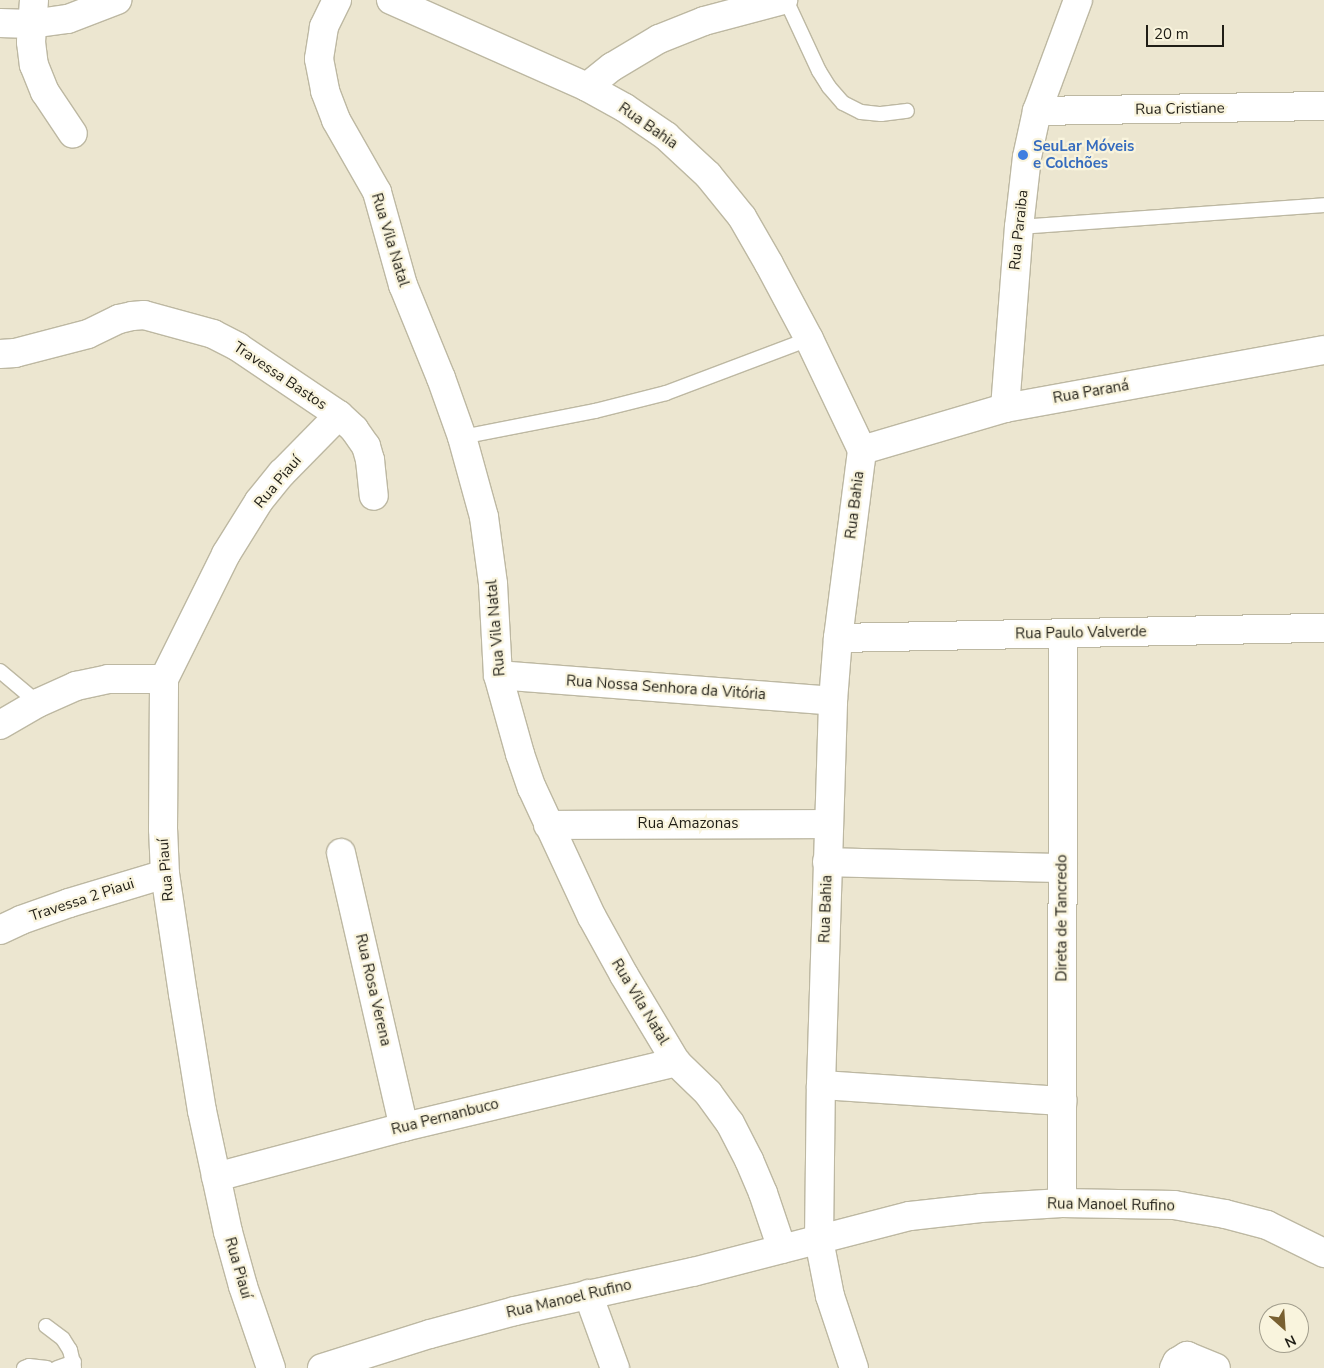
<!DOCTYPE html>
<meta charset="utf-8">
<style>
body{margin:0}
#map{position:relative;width:1324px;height:1368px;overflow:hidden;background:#ece6d0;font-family:"Nunito Sans",sans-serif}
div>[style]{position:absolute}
.roads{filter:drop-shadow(1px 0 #bdb8a2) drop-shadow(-1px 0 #bdb8a2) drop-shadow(0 1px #bdb8a2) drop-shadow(0 -1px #bdb8a2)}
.lane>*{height:14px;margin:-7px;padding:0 7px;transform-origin:7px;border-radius:7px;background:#fff}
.street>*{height:28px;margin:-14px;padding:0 14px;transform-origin:14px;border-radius:14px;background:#fff}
.secondary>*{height:28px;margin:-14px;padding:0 14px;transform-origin:14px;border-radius:14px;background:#fff}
.dots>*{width:14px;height:14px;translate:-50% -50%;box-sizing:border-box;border:2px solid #f9f4dd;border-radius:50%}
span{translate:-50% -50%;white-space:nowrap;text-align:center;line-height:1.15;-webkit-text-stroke:4.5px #f9f4dd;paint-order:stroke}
.street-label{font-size:15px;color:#201e16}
.shop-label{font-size:15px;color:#366cbe;font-weight:700}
.left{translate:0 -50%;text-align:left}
.north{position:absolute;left:1259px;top:1303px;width:50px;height:50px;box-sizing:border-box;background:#f9f4dd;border:1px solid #a29e8d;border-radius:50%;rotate:154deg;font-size:14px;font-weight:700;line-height:20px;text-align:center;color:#201e16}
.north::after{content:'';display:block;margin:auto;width:18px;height:22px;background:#796031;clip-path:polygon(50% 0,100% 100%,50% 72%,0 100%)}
.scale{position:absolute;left:1146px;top:25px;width:78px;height:22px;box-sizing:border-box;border:2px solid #201e16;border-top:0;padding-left:6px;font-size:15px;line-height:18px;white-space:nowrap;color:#201e16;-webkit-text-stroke:4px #f9f4dd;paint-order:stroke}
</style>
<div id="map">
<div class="roads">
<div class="lane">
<div style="left:786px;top:0;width:78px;rotate:65.1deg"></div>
<div style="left:819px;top:71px;width:19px;rotate:58deg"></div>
<div style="left:829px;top:87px;width:21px;rotate:49deg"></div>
<div style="left:843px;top:103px;width:20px;rotate:27deg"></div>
<div style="left:861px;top:112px;width:20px;rotate:6deg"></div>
<div style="left:881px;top:114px;width:26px;rotate:-7deg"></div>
<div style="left:1019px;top:227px;width:306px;rotate:-4.1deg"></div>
<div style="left:462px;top:437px;width:136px;rotate:-11.1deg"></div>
<div style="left:595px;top:411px;width:73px;rotate:-14.2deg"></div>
<div style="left:666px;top:393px;width:153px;rotate:-20.7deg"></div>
<div style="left:0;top:671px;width:50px;rotate:40.1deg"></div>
<div style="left:46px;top:1326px;width:21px;rotate:37deg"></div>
<div style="left:63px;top:1339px;width:13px;rotate:58deg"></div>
<div style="left:70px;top:1350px;width:18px;rotate:77deg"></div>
<div style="left:24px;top:1368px;width:5px;rotate:-22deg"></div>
<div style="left:29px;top:1366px;width:18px;rotate:6deg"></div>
<div style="left:57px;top:1368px;width:18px;rotate:-19deg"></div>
</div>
<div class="street">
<div style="left:34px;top:0;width:42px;rotate:94.1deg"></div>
<div style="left:31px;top:42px;width:23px;rotate:83deg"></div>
<div style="left:34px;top:65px;width:29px;rotate:68deg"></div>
<div style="left:45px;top:92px;width:50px;rotate:56.3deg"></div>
<div style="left:337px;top:0;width:30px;rotate:116deg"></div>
<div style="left:324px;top:27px;width:32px;rotate:99deg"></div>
<div style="left:319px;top:59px;width:33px;rotate:79deg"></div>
<div style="left:325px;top:91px;width:31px;rotate:69deg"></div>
<div style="left:336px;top:120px;width:83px;rotate:60.3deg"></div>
<div style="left:377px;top:192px;width:97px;rotate:74.4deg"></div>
<div style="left:403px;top:285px;width:100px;rotate:67.8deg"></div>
<div style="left:441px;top:378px;width:63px;rotate:70.4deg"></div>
<div style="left:462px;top:437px;width:83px;rotate:74.6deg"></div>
<div style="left:484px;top:517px;width:68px;rotate:82.3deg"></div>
<div style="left:493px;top:584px;width:91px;rotate:86.9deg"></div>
<div style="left:498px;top:675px;width:82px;rotate:74.4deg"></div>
<div style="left:520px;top:754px;width:36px;rotate:71deg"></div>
<div style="left:532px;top:788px;width:142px;rotate:65.1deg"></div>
<div style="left:592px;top:917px;width:66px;rotate:61.1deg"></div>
<div style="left:624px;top:975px;width:101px;rotate:59.1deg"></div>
<div style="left:676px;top:1062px;width:45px;rotate:44.1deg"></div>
<div style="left:708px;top:1093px;width:37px;rotate:54deg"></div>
<div style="left:730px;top:1123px;width:42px;rotate:62.8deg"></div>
<div style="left:749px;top:1160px;width:36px;rotate:67deg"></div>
<div style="left:763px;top:1193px;width:59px;rotate:71.3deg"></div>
<div style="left:391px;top:0;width:214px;rotate:23.9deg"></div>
<div style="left:587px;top:87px;width:43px;rotate:28.9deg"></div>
<div style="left:625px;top:108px;width:50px;rotate:34.3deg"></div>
<div style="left:666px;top:136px;width:57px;rotate:42.9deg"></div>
<div style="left:708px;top:175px;width:54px;rotate:51deg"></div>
<div style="left:742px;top:217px;width:54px;rotate:60.1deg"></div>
<div style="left:769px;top:264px;width:85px;rotate:61.9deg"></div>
<div style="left:809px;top:339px;width:123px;rotate:64.5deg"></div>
<div style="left:0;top:23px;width:31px;rotate:2deg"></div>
<div style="left:31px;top:24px;width:37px;rotate:-8deg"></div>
<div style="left:68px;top:19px;width:53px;rotate:-21.2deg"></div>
<div style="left:587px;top:87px;width:32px;rotate:-39deg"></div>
<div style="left:612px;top:67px;width:55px;rotate:-30.8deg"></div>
<div style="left:659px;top:39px;width:48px;rotate:-21.8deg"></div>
<div style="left:704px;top:21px;width:82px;rotate:-14.9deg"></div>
<div style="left:1037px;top:111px;width:287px;rotate:-1deg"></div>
<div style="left:0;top:354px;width:15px;rotate:-4deg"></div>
<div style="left:15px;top:353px;width:75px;rotate:-14.6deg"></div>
<div style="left:88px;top:334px;width:34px;rotate:-26deg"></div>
<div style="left:119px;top:319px;width:13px;rotate:-13deg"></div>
<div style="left:132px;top:316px;width:12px;rotate:-5deg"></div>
<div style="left:144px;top:315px;width:72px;rotate:15.4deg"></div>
<div style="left:213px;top:334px;width:28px;rotate:27deg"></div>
<div style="left:238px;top:347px;width:122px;rotate:34deg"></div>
<div style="left:339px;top:415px;width:21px;rotate:43deg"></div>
<div style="left:354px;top:429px;width:21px;rotate:55deg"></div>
<div style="left:366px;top:446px;width:15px;rotate:74deg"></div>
<div style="left:370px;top:460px;width:36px;rotate:84deg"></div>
<div style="left:1005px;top:408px;width:324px;rotate:-10.3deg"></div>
<div style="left:838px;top:638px;width:486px;rotate:-1.2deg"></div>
<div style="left:498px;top:675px;width:336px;rotate:4.4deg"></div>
<div style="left:0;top:725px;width:44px;rotate:-30.1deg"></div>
<div style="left:38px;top:703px;width:42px;rotate:-24.1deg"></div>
<div style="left:76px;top:686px;width:33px;rotate:-12deg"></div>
<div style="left:108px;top:679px;width:56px"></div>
<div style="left:548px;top:825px;width:280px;rotate:-0.2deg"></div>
<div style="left:341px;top:853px;width:281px;rotate:77.1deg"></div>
<div style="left:827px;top:862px;width:236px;rotate:1.5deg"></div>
<div style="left:0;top:930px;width:23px;rotate:-25deg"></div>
<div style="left:21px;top:920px;width:51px;rotate:-19.5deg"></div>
<div style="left:69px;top:903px;width:100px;rotate:-16.8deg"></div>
<div style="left:821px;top:1085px;width:242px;rotate:3.8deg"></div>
<div style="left:216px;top:1177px;width:195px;rotate:-14.9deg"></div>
<div style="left:404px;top:1127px;width:280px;rotate:-13.4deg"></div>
<div style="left:1062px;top:1203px;width:570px;rotate:-89.9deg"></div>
<div style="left:819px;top:1240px;width:57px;rotate:78.9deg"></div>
<div style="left:830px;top:1296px;width:76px;rotate:71.6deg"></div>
<div style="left:588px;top:1294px;width:79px;rotate:70deg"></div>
<div style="left:271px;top:1368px;width:87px;rotate:-108.9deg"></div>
<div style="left:243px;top:1286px;width:56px;rotate:-105.5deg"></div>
<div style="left:228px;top:1232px;width:124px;rotate:-102.1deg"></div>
<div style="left:202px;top:1111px;width:119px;rotate:-99.2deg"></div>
<div style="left:183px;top:994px;width:121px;rotate:-98.5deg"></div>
<div style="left:165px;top:874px;width:45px;rotate:-92.5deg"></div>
<div style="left:163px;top:829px;width:150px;rotate:-89.6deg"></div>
<div style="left:164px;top:679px;width:140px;rotate:-63.6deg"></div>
<div style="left:226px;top:554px;width:62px;rotate:-58.1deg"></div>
<div style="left:259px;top:501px;width:36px;rotate:-51deg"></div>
<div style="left:282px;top:473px;width:81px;rotate:-45.5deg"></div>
<div style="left:1174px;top:1368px;width:7px;rotate:-63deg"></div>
<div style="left:1177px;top:1362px;width:12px;rotate:-31deg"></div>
<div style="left:1187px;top:1356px;width:31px;rotate:22deg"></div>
</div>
<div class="secondary">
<div style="left:819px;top:1240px;width:155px;rotate:-89.3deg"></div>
<div style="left:821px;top:1085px;width:384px;rotate:-88.2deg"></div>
<div style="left:833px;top:701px;width:63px;rotate:-85.5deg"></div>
<div style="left:838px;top:638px;width:190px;rotate:-82.7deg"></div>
<div style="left:862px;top:450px;width:149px;rotate:-16.4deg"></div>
<div style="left:1005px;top:408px;width:182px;rotate:-85.6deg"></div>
<div style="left:1019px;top:227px;width:70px;rotate:-83.5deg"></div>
<div style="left:1027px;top:157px;width:47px;rotate:-77.7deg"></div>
<div style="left:1037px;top:111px;width:118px;rotate:-69.7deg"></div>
<div style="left:322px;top:1368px;width:113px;rotate:-17.5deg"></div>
<div style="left:430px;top:1334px;width:88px;rotate:-15.1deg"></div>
<div style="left:515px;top:1311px;width:182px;rotate:-12.4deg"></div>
<div style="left:693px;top:1272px;width:224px;rotate:-14.5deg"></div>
<div style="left:910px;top:1216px;width:71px;rotate:-6.4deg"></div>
<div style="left:981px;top:1208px;width:81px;rotate:-3.5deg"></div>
<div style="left:1062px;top:1203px;width:112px;rotate:1deg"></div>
<div style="left:1174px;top:1205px;width:52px;rotate:10deg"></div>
<div style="left:1225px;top:1214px;width:43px;rotate:14.7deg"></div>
<div style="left:1267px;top:1225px;width:64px;rotate:26.2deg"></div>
</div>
</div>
<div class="dots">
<div style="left:1023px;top:155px;background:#3f7fe0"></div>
</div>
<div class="street-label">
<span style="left:1180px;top:109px;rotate:-1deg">Rua Cristiane</span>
<span style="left:648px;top:126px;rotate:35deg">Rua Bahia</span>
<span style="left:1019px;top:230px;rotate:-84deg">Rua Paraiba</span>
<span style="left:390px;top:240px;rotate:73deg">Rua Vila Natal</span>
<span style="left:280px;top:376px;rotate:34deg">Travessa Bastos</span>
<span style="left:1091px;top:392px;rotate:-10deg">Rua Paraná</span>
<span style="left:278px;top:482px;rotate:-50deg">Rua Piauí</span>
<span style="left:855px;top:505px;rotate:-83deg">Rua Bahia</span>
<span style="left:496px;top:628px;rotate:-95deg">Rua Vila Natal</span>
<span style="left:1081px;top:633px;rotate:-1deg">Rua Paulo Valverde</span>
<span style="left:666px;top:688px;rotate:4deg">Rua Nossa Senhora da Vitória</span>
<span style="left:688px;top:824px">Rua Amazonas</span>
<span style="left:166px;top:870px;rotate:-95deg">Rua Piauí</span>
<span style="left:82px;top:900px;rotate:-18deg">Travessa 2 Piaui</span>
<span style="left:826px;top:909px;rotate:-88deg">Rua Bahia</span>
<span style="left:1062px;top:918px;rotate:-90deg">Direta de Tancredo</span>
<span style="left:373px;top:990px;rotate:77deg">Rua Rosa Verena</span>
<span style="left:640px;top:1002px;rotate:59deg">Rua Vila Natal</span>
<span style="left:445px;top:1117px;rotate:-14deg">Rua Pernanbuco</span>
<span style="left:1111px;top:1205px;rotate:1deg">Rua Manoel Rufino</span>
<span style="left:238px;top:1268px;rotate:74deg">Rua Piauí</span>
<span style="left:569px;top:1299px;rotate:-13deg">Rua Manoel Rufino</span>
</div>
<div class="shop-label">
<span class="left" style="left:1033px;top:155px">SeuLar Móveis<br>e Colchões</span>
</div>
<div class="north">N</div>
<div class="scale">20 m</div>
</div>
